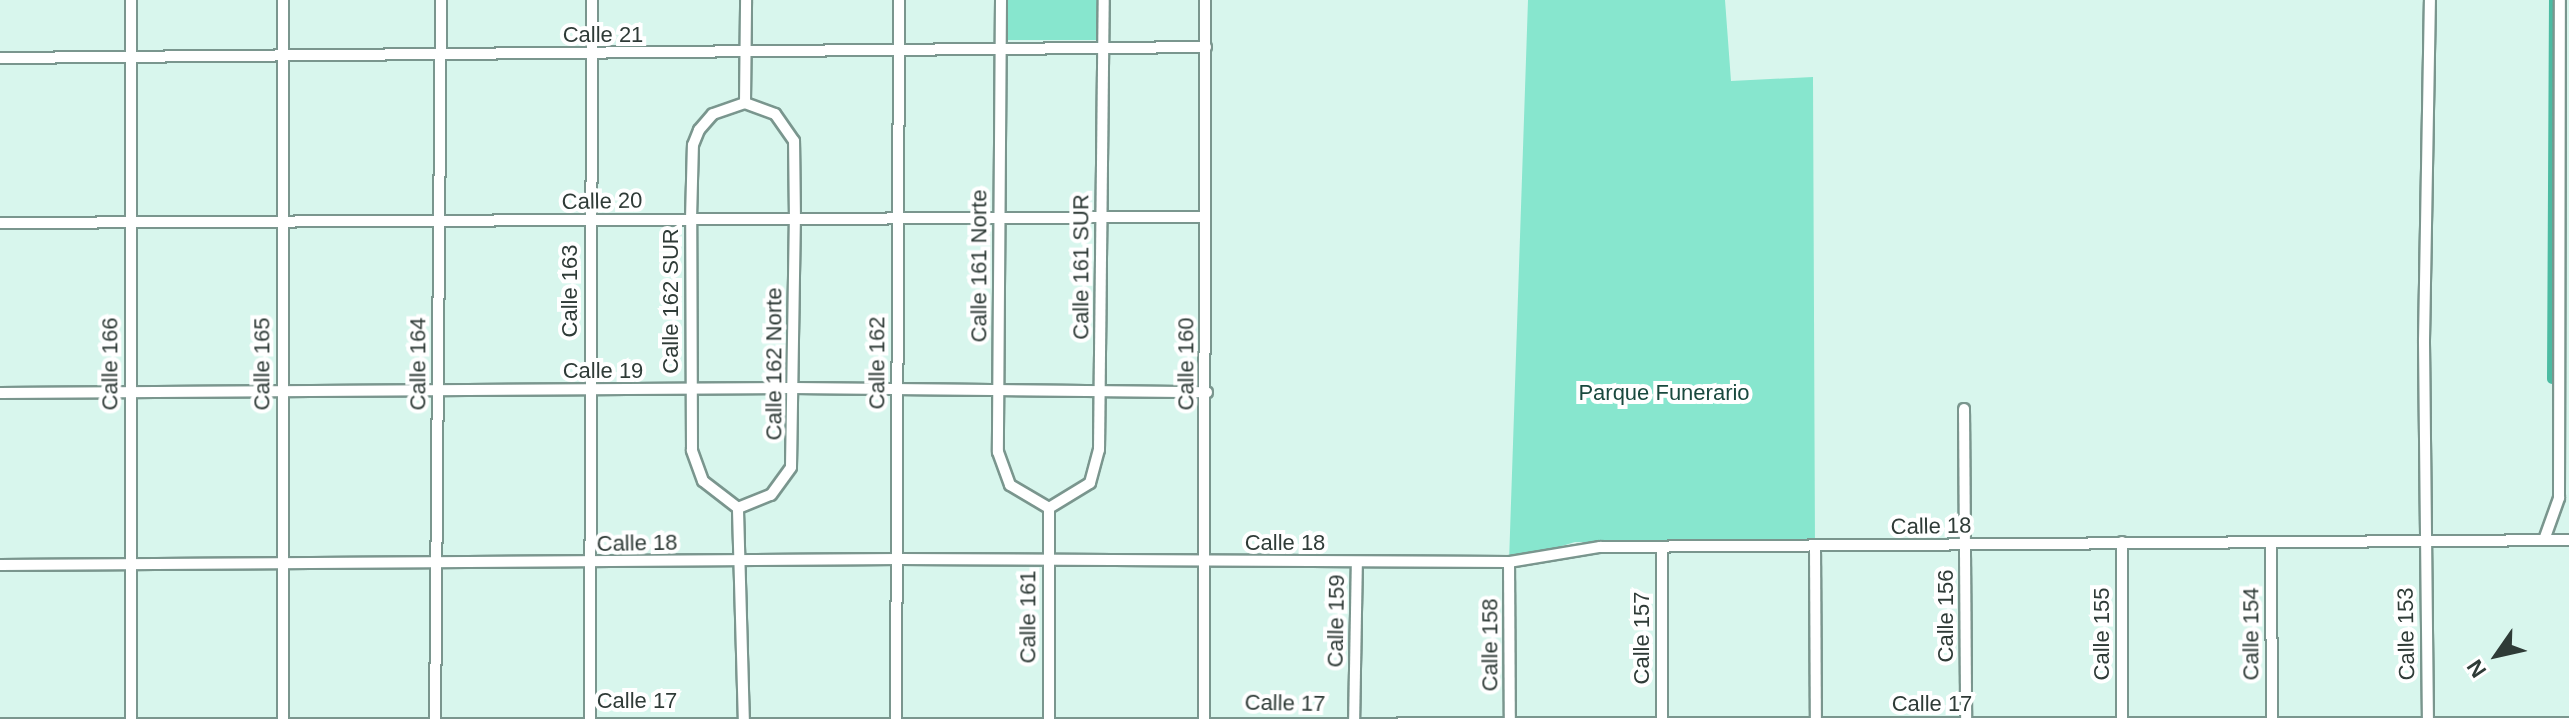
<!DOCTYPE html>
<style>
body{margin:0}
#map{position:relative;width:2569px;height:727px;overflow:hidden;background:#d8f6ed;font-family:Helvetica,sans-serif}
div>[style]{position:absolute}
.green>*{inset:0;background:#87e6ce;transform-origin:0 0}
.canal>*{height:10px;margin:-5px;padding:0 5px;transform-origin:5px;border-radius:5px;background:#4cbba2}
.roads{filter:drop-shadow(2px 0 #7a968e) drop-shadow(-2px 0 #7a968e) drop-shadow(0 2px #7a968e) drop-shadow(0 -2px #7a968e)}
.minor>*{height:10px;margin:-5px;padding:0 5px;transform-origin:5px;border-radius:5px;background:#fff}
span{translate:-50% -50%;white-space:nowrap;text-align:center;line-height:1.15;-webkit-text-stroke:8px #fff;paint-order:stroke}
.street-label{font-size:22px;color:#2f3b37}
.park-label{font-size:22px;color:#19493e}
.north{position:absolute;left:2457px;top:615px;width:80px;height:80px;-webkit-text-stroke:6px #fff;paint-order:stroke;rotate:236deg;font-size:22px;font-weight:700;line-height:32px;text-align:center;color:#2f3b37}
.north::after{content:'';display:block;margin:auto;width:28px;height:36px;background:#2f3b37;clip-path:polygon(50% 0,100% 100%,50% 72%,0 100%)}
</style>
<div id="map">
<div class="green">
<div style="left:1008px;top:0;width:89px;height:40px"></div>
<div style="clip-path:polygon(1528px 0,1725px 0,1731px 81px,1813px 77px,1815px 547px,1575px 542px,1509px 562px)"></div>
</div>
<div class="canal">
<div style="left:2552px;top:379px;width:379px;rotate:-89.7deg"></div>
</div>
<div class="roads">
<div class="minor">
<div style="left:1001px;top:0;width:452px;rotate:90.4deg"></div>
<div style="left:998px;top:452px;width:35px;rotate:70deg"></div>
<div style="left:1010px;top:485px;width:45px;rotate:30.5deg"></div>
<div style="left:0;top:58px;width:1206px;rotate:-0.52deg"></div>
<div style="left:0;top:223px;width:1205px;rotate:-0.29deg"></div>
<div style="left:0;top:393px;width:793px;rotate:-0.36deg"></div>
<div style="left:793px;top:388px;width:414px;rotate:0.6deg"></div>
<div style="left:1964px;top:409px;width:318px;rotate:89.6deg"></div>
<div style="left:738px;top:508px;width:44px;rotate:-142.4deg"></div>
<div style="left:703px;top:481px;width:33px;rotate:-110deg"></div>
<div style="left:692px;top:450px;width:231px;rotate:-90.2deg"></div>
<div style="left:691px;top:219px;width:74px;rotate:-88.5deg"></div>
<div style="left:693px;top:145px;width:16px;rotate:-68deg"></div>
<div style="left:699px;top:130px;width:21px;rotate:-49deg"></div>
<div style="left:713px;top:114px;width:34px;rotate:-19deg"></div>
<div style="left:1049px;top:508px;width:48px;rotate:-31.4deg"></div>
<div style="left:1090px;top:483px;width:34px;rotate:-75deg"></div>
<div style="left:1099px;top:450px;width:450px;rotate:-89.4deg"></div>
<div style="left:1049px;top:508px;width:218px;rotate:90deg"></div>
<div style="left:2544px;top:540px;width:45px;rotate:-70.3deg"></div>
<div style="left:2559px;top:498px;width:498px;rotate:-89.9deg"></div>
<div style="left:2271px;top:542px;width:185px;rotate:89.7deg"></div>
<div style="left:1815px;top:547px;width:180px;rotate:89.7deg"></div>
<div style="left:1662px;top:549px;width:178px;rotate:90deg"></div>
<div style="left:1509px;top:562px;width:165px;rotate:89.7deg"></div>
<div style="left:0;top:565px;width:899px;rotate:-0.38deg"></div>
<div style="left:899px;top:559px;width:610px;rotate:0.28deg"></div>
<div style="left:1509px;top:562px;width:92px;rotate:-9.4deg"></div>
<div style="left:1600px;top:547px;width:969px;rotate:-0.41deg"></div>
<div style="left:0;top:724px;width:2569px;rotate:-0.02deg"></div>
<div style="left:744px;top:725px;width:217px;rotate:-91.6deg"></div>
<div style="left:738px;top:508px;width:35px;rotate:-22deg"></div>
<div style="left:771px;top:495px;width:34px;rotate:-54deg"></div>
<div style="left:791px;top:467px;width:247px;rotate:-89.1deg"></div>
<div style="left:795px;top:220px;width:79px;rotate:-90.7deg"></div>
<div style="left:794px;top:141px;width:33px;rotate:-125deg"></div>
<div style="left:775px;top:114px;width:32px;rotate:-160deg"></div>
<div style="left:745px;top:103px;width:103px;rotate:-89.4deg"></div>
<div style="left:1204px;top:725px;width:725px;rotate:-89.92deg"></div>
<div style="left:2428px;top:725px;width:385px;rotate:-90.6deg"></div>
<div style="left:2424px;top:340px;width:340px;rotate:-89deg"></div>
<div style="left:590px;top:726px;width:726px;rotate:-89.84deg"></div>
<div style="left:896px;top:726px;width:726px;rotate:-89.76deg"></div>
<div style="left:131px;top:727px;width:727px;rotate:-90deg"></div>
<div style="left:283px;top:727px;width:727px;rotate:-90deg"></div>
<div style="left:435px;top:727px;width:727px;rotate:-89.53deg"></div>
<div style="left:1354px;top:727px;width:164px;rotate:-89deg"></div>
<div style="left:2122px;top:727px;width:185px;rotate:-90deg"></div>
</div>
</div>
<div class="street-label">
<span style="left:603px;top:35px">Calle 21</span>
<span style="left:602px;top:201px;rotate:-1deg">Calle 20</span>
<span style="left:979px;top:266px;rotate:-90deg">Calle 161 Norte</span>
<span style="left:1081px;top:267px;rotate:-90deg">Calle 161 SUR</span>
<span style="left:570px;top:291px;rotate:-90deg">Calle 163</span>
<span style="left:671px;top:301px;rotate:-90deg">Calle 162 SUR</span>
<span style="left:877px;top:363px;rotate:-90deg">Calle 162</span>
<span style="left:110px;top:364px;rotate:-90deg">Calle 166</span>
<span style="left:262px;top:364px;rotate:-90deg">Calle 165</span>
<span style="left:418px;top:364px;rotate:-90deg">Calle 164</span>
<span style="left:774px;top:364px;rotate:-90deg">Calle 162 Norte</span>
<span style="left:1186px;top:364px;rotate:-90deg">Calle 160</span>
<span style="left:603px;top:371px">Calle 19</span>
<span style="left:1931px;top:526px;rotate:-1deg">Calle 18</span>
<span style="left:637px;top:543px;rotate:-1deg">Calle 18</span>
<span style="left:1285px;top:543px">Calle 18</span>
<span style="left:1946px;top:616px;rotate:-90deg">Calle 156</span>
<span style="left:1028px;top:617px;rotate:-90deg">Calle 161</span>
<span style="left:1336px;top:621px;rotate:-89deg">Calle 159</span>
<span style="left:2102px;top:634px;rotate:-90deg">Calle 155</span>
<span style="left:2251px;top:634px;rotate:-90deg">Calle 154</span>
<span style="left:2406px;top:634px;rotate:-91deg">Calle 153</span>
<span style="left:1642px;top:638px;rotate:-90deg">Calle 157</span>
<span style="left:1490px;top:645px;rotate:-90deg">Calle 158</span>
<span style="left:637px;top:701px">Calle 17</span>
<span style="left:1285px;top:703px;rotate:1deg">Calle 17</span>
<span style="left:1932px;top:704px">Calle 17</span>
</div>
<div class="park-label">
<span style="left:1664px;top:393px">Parque Funerario</span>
</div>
<div class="north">N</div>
</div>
